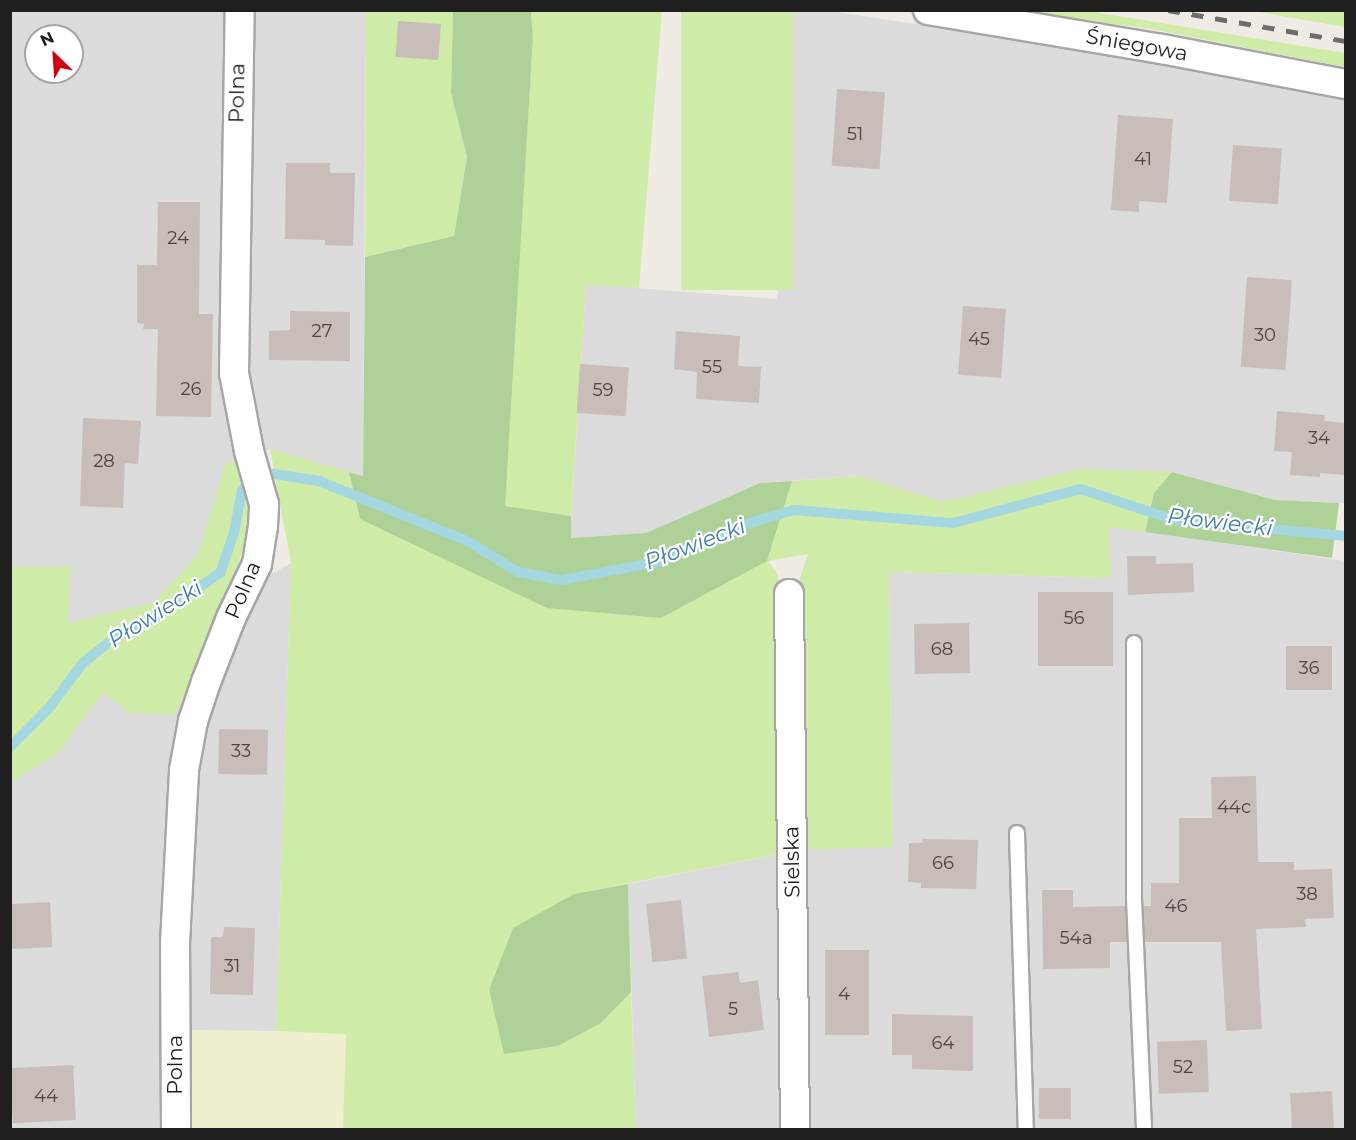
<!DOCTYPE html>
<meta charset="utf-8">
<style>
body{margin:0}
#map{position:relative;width:1356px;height:1140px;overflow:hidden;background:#f0ece5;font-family:Montserrat,sans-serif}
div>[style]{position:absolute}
.residential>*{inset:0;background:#dddcdc}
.farmland>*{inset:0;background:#f0efd0;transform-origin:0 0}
.grass>*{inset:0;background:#d0eca9;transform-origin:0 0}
.forest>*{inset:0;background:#aed198}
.stream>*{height:10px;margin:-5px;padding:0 5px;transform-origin:5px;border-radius:5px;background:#a4d7e0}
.building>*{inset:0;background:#c8bdb8;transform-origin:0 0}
.roads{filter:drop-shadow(2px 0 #a6a6a6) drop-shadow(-2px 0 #a6a6a6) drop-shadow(0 2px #a6a6a6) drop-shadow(0 -2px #a6a6a6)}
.lane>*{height:14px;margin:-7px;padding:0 7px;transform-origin:7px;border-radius:7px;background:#fff}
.street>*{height:28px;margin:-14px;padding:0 14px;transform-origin:14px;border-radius:14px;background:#fff}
.rail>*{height:4.5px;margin-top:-2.25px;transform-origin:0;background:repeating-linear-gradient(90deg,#6d6d6d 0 12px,transparent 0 24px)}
span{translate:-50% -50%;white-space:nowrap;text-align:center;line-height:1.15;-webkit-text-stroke:4.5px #fff;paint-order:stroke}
.number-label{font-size:18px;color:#494645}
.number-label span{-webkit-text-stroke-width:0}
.street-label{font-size:21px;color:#1f1f1f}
.water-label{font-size:22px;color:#427ba4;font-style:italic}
.frame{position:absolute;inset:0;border:12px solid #1f1f1f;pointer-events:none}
.north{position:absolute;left:24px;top:24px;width:60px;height:60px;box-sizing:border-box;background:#fff;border:2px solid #a5a5a5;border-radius:50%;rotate:335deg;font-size:16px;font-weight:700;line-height:24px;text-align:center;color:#1f1f1f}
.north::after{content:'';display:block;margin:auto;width:21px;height:27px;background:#ce0012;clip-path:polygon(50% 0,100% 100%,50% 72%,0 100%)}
</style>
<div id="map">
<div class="residential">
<div style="clip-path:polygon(evenodd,11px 11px,366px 11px,363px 476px,270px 449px,225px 464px,199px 555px,154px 602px,68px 623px,70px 568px,11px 567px,11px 11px,36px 36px,72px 36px,72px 72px,36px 72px,36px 36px)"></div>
<div style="clip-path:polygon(793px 11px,829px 11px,1217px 69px,1345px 99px,1345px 503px,1275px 500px,1172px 472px,997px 491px,943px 502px,858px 476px,760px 483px,646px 533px,570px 538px,586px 284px,777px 299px)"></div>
<div style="clip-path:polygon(1109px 526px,1345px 561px,1345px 1129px,636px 1129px,628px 884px,809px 848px,892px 847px,889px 572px,1110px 578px)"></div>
<div style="clip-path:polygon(291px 563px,276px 1031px,189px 1030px,195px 1129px,11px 1129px,10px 782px,56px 755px,103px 693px,130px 713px,225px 601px)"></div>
</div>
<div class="farmland">
<div style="left:189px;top:1030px;width:157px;height:99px;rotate:1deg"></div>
</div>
<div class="grass">
<div style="clip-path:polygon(366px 11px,453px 11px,451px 93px,467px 157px,454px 236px,365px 257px)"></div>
<div style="clip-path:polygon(531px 11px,662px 11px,639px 288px,586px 285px,571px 516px,504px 507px,533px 36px)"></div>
<div style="left:681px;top:11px;width:112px;height:279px"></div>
<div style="clip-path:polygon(1005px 11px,1087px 11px,1345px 53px,1345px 67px,1146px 28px)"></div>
<div style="clip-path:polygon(1253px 11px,1345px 11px,1345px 27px)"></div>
<div style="clip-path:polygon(270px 449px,349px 472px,360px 519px,767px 561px,792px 481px,858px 476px,943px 502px,1080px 469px,1172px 472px,1154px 493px,1145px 532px,1109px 527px,1111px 578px,889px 572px,892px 847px,801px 850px,798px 583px,808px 554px,768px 561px,778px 575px,778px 854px,574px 894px,489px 990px,505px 1054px,558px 1046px,601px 1023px,631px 992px,636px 1129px,343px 1130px,346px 1034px,276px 1031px,291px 563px)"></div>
<div style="clip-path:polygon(238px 460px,253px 521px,225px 601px,175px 715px,130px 713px,103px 693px,56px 755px,11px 782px,11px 567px,71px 567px,68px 623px,154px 602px,198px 555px,225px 464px)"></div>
</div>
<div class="forest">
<div style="clip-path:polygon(453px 11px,531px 11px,533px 36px,505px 506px,571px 516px,571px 538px,646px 533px,760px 483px,792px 481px,767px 561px,661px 618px,547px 608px,360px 519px,349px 472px,363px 476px,365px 257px,454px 236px,467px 157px,451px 93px)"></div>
<div style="clip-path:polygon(1172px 472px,1275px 500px,1339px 503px,1332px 558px,1145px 532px,1154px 493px)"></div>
<div style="clip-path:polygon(628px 884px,631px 992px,601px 1023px,558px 1046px,504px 1054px,489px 990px,513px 928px,574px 894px)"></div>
</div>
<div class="stream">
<div style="left:10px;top:747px;width:55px;rotate:-45deg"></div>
<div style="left:49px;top:708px;width:56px;rotate:-52.9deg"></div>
<div style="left:83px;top:663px;width:40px;rotate:-39deg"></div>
<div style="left:114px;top:638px;width:45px;rotate:-26.6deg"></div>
<div style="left:154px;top:618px;width:80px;rotate:-34.3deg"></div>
<div style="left:220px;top:573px;width:42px;rotate:-70.7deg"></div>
<div style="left:234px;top:533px;width:44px;rotate:-79.5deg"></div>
<div style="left:242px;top:490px;width:36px;rotate:-27deg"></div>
<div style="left:274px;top:474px;width:46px;rotate:8.8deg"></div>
<div style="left:319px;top:481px;width:162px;rotate:22.1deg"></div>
<div style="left:469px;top:542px;width:57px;rotate:31.5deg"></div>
<div style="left:518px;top:572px;width:45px;rotate:10.3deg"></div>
<div style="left:562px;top:580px;width:103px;rotate:-10.7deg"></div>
<div style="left:663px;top:561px;width:84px;rotate:-24.7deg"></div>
<div style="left:739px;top:526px;width:57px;rotate:-16.2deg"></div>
<div style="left:794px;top:510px;width:160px;rotate:4.7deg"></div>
<div style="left:953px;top:523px;width:132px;rotate:-14.9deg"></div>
<div style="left:1081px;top:489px;width:98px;rotate:18.4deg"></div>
<div style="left:1174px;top:520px;width:173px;rotate:5.3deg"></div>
</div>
<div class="building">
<div style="left:398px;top:21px;width:43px;height:36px;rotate:4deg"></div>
<div style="left:837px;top:89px;width:48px;height:77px;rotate:4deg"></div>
<div style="clip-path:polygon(1118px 115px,1173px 119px,1167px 203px,1139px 201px,1139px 212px,1111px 210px)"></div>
<div style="left:1233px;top:145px;width:49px;height:56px;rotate:4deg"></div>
<div style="clip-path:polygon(286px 163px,330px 163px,330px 173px,355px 173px,353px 246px,325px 245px,325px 240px,285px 239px)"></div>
<div style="clip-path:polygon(158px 202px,200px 202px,199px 314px,213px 314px,211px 417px,156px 416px,158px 329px,143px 329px,144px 324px,137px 323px,137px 265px,157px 265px)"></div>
<div style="left:1247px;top:277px;width:45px;height:90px;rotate:4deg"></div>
<div style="left:963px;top:306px;width:43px;height:69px;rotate:4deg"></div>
<div style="clip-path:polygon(290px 311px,350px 312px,350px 361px,269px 360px,269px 331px,290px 330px)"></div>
<div style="clip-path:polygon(676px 331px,740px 336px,738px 366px,761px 367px,759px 403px,696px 399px,697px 372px,674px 369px)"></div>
<div style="left:580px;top:364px;width:49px;height:49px;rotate:4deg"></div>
<div style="clip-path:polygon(1277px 411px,1325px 415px,1324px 421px,1346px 423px,1344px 475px,1320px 473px,1320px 477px,1290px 475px,1292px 452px,1274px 451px)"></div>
<div style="clip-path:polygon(83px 418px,141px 421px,138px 464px,125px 463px,123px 508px,80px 506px)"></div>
<div style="clip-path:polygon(1127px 556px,1156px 556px,1156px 564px,1193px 563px,1194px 592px,1128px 595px)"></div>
<div style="left:1038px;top:592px;width:75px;height:74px"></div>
<div style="left:969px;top:623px;width:50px;height:55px;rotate:89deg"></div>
<div style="left:1286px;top:646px;width:46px;height:44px"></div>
<div style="left:219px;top:729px;width:49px;height:45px;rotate:1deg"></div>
<div style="clip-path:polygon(1256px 776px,1258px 862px,1294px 862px,1294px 870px,1332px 869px,1334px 918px,1305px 919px,1306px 927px,1256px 929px,1262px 1029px,1226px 1031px,1221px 942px,1145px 942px,1143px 906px,1151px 906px,1151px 883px,1179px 883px,1179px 818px,1212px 818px,1211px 777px)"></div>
<div style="clip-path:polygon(923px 839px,978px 840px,976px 889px,921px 888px,921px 883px,908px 882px,909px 843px,922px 843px)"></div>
<div style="clip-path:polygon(1042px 890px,1073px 890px,1073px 907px,1125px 906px,1127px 942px,1110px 942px,1110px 968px,1043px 969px)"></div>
<div style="left:681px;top:900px;width:59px;height:35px;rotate:84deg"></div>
<div style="left:50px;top:902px;width:45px;height:40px;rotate:87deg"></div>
<div style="clip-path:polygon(224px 927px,255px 928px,253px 995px,210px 994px,211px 937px,223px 937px)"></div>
<div style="left:825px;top:950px;width:44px;height:85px"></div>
<div style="clip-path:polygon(738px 972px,740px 983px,758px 980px,764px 1030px,709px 1037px,702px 976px)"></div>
<div style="clip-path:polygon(892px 1014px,973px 1016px,973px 1071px,912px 1069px,912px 1055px,892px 1055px)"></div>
<div style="left:1207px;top:1040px;width:52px;height:50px;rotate:88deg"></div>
<div style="left:73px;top:1065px;width:55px;height:63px;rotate:87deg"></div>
<div style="left:1071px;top:1088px;width:31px;height:32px;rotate:90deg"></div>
<div style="left:1332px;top:1091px;width:39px;height:42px;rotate:87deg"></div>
</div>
<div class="roads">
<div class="lane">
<div style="left:1134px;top:643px;width:256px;rotate:90deg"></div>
<div style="left:1134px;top:899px;width:231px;rotate:87.5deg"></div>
<div style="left:1017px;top:833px;width:297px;rotate:88.3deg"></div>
</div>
<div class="street">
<div style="left:928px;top:10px;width:237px;rotate:9.5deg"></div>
<div style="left:1162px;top:49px;width:187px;rotate:10.8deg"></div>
<div style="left:789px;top:594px;width:536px;rotate:89.36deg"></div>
<div style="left:176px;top:1130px;width:187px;rotate:-90.3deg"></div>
<div style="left:175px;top:943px;width:173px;rotate:-87deg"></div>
<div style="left:184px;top:770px;width:50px;rotate:-79.6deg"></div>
<div style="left:193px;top:721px;width:41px;rotate:-71.6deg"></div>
<div style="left:206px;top:682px;width:69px;rotate:-68.7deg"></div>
<div style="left:231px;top:618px;width:60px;rotate:-64.3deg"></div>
<div style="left:257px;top:564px;width:38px;rotate:-81deg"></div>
<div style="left:263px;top:526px;width:22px;rotate:-87deg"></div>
<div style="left:264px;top:504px;width:55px;rotate:-105.8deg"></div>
<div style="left:249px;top:451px;width:79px;rotate:-100.9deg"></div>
<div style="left:234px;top:373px;width:363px;rotate:-89.1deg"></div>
</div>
</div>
<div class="rail">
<div style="left:1168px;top:10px;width:181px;rotate:9.9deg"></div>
</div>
<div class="number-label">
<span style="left:855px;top:134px">51</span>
<span style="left:1143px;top:159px">41</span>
<span style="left:178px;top:238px">24</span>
<span style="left:322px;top:331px">27</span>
<span style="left:1265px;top:335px">30</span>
<span style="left:979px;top:339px">45</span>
<span style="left:712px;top:367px">55</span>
<span style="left:191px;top:389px">26</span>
<span style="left:603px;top:390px">59</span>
<span style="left:1319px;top:438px">34</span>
<span style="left:104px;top:461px">28</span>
<span style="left:1074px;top:618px">56</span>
<span style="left:942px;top:649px">68</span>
<span style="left:1309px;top:668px">36</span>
<span style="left:241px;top:751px">33</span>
<span style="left:1234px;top:807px">44c</span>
<span style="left:943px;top:863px">66</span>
<span style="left:1307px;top:894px">38</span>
<span style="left:1176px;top:906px">46</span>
<span style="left:1076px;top:938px">54a</span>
<span style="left:232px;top:966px">31</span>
<span style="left:844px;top:994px">4</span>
<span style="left:733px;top:1009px">5</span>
<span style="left:943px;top:1043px">64</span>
<span style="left:1183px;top:1067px">52</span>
<span style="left:46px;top:1096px">44</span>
</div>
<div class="street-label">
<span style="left:1137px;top:45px;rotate:10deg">Śniegowa</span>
<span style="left:237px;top:93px;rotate:-89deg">Polna</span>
<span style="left:243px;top:590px;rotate:-67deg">Polna</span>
<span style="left:792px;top:862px;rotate:-91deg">Sielska</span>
<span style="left:175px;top:1065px;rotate:-90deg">Polna</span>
</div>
<div class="water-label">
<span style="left:1220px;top:522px;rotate:7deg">Płowiecki</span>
<span style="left:695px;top:544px;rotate:-21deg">Płowiecki</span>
<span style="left:155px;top:614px;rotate:-32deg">Płowiecki</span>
</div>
<div class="frame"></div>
<div class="north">N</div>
</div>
